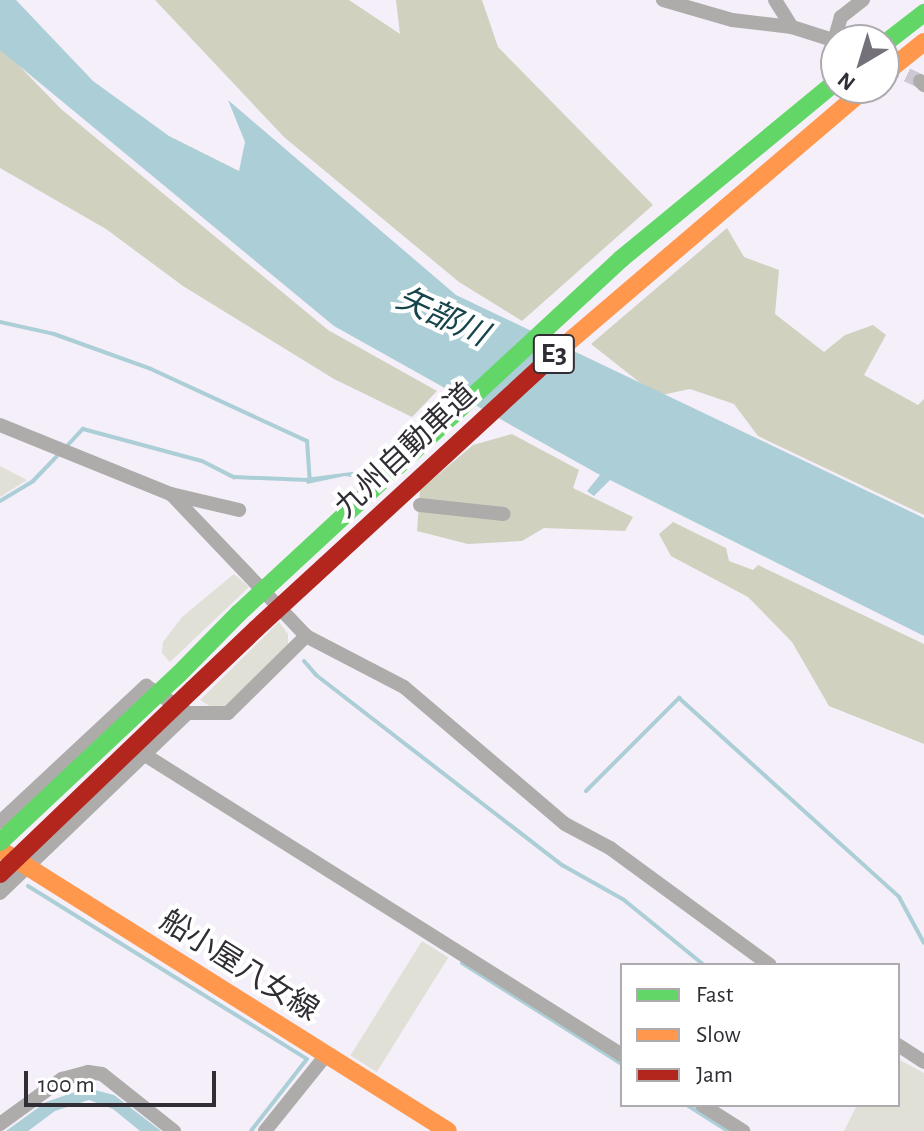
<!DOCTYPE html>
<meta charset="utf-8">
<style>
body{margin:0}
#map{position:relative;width:924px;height:1131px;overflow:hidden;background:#f4eff9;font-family:"Alegreya Sans","Noto Sans JP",sans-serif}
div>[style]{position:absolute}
.green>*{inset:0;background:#e1e0d6;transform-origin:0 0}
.forest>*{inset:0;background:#d1d1bf}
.water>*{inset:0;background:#acced7}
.stream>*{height:4px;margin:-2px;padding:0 2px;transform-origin:2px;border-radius:2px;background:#acced7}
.street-tunnel>*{height:14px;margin-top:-7px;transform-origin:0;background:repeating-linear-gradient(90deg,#cdc8d2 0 14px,transparent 0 21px)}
.street>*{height:14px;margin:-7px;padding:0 7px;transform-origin:7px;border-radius:7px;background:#aeacab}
.fast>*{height:18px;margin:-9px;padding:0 9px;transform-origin:9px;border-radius:9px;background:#63d668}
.slow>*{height:18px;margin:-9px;padding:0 9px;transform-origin:9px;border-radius:9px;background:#ff974d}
.jam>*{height:18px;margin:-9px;padding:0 9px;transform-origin:9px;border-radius:9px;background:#b3261e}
.fast-bridge>*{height:18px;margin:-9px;padding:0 9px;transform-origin:9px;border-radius:9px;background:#63d668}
.slow-bridge>*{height:18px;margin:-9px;padding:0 9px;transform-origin:9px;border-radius:9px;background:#ff974d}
.jam-bridge>*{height:18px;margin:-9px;padding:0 9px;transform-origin:9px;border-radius:9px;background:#b3261e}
span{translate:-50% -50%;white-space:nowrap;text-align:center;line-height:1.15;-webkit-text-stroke:8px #fff;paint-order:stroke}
.shield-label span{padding:2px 6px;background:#fff;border:2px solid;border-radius:6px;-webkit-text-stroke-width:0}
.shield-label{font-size:28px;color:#312d35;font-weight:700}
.street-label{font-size:30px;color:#312d35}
.water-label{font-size:32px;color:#17454c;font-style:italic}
.legend{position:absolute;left:620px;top:963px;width:280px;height:144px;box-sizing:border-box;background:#fff;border:2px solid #adabae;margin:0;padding:10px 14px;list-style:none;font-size:24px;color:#312d35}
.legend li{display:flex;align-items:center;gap:16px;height:40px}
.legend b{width:40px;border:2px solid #adabae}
.north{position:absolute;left:820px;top:24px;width:80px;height:80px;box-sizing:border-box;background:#fff;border:2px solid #adabae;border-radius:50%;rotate:218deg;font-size:22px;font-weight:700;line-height:32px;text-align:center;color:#312d35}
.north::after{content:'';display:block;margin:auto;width:28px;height:36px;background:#75717a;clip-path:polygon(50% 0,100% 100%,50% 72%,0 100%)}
.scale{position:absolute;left:24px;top:1071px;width:192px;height:36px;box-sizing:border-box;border:4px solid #312d35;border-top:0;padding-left:10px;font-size:24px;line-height:28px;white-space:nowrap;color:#312d35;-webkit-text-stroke:6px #fff;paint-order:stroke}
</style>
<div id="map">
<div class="green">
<div style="clip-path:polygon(0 466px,27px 480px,0 497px)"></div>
<div style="clip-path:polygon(234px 574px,249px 587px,170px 662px,162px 653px,163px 642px,182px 617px)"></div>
<div style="clip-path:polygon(279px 622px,288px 634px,288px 644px,232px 705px,216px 710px,200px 700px)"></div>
<div style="left:422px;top:941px;width:31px;height:135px;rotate:32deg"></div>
<div style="clip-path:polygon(898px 1059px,924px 1073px,924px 1131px,844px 1131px,857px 1105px,898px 1105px)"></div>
</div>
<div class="forest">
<div style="clip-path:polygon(155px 0,349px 0,400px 34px,396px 0,482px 0,498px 47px,653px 205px,522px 321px,459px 282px,284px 137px)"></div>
<div style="clip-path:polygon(0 46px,61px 109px,328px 330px,437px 391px,412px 417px,334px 379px,183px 286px,106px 229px,0 168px)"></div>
<div style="clip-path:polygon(727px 228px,744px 257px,779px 270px,775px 314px,824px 352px,845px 335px,873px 325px,886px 335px,864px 375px,918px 405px,924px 399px,924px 515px,758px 436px,734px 404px,690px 389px,657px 396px,591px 344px)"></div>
<div style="clip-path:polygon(512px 434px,579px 470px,573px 488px,633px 517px,625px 531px,544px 528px,522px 541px,468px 544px,417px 531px,420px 490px,473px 445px)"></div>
<div style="clip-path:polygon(673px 522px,726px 548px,729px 561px,753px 570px,758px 565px,924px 644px,924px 744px,829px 706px,792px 642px,748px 597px,671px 556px,659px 534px)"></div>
</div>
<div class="water">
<div style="clip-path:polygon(0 0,16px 0,93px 81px,169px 136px,239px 171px,245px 142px,228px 100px,456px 295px,924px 518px,924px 636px,610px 480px,594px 496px,587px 491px,600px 475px,334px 326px,0 50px)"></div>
<div style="clip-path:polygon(446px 398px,365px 479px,345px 476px,307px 484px,305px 478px,352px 472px,365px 475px)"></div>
<div style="clip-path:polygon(87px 1088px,114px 1095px,161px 1131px,140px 1131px,113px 1109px,89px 1100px,55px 1111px,28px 1131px,6px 1131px,46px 1102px)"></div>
</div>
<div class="stream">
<div style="left:0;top:322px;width:55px;rotate:12.5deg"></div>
<div style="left:54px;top:334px;width:103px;rotate:19.8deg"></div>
<div style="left:151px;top:369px;width:172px;rotate:24.8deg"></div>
<div style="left:307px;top:441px;width:39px;rotate:86deg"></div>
<div style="left:445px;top:401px;width:10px;rotate:-45deg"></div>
<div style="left:66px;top:447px;width:25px;rotate:-47deg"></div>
<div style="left:83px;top:429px;width:123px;rotate:15.1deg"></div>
<div style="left:202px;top:461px;width:36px;rotate:27deg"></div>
<div style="left:234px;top:477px;width:74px;rotate:2.3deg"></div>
<div style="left:0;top:501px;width:39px;rotate:-31deg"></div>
<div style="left:33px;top:481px;width:39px;rotate:-46deg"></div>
<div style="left:304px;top:661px;width:18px;rotate:49deg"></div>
<div style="left:316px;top:675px;width:311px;rotate:37.7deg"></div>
<div style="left:562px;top:865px;width:71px;rotate:29.4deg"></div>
<div style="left:624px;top:900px;width:103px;rotate:39.1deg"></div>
<div style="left:586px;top:791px;width:132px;rotate:-45deg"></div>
<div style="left:679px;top:698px;width:297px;rotate:42.1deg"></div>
<div style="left:899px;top:897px;width:52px;rotate:61.5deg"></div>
<div style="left:28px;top:886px;width:328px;rotate:31.8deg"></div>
<div style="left:307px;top:1059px;width:91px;rotate:127.9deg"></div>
<div style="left:462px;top:963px;width:189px;rotate:32.3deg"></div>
<div style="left:687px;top:1105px;width:49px;rotate:32.4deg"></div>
</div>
<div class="street-tunnel">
<div style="left:888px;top:66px;width:35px;rotate:25deg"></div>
</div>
<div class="street">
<div style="left:663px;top:0;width:72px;rotate:16.2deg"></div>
<div style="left:732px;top:20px;width:60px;rotate:6.7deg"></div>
<div style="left:792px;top:27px;width:46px;rotate:17.7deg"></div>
<div style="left:775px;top:0;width:32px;rotate:58deg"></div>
<div style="left:834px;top:41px;width:25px;rotate:-74deg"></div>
<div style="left:841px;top:17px;width:28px;rotate:-38deg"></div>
<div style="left:920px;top:81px;width:6px;rotate:45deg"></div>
<div style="left:0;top:425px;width:184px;rotate:22deg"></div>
<div style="left:171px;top:494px;width:70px;rotate:13.2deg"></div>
<div style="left:171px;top:494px;width:196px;rotate:46.4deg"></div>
<div style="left:306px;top:636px;width:110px;rotate:27.5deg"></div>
<div style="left:404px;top:687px;width:211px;rotate:40.4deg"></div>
<div style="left:565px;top:824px;width:51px;rotate:28.1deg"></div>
<div style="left:610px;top:848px;width:198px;rotate:36.2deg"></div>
<div style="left:420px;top:505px;width:84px;rotate:6.1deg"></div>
<div style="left:145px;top:755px;width:563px;rotate:32.17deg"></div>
<div style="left:0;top:822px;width:200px;rotate:-43deg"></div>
<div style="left:146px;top:686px;width:50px;rotate:32.7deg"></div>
<div style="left:188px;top:713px;width:40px"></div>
<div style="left:228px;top:713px;width:110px;rotate:-44.6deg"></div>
<div style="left:0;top:893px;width:260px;rotate:-43.8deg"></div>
<div style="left:898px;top:1045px;width:31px;rotate:33deg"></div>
<div style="left:702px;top:1105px;width:49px;rotate:32.4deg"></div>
<div style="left:0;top:1124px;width:77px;rotate:-36deg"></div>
<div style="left:62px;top:1079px;width:27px;rotate:-15deg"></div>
<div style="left:88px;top:1072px;width:14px;rotate:8deg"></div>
<div style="left:102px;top:1074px;width:92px;rotate:38.4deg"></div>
<div style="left:265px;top:1131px;width:99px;rotate:-51.2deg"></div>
</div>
<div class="fast">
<div style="left:884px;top:44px;width:51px;rotate:-37.8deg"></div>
<div style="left:179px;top:674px;width:86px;rotate:-45.5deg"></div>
</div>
<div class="slow">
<div style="left:884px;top:74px;width:51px;rotate:-38.7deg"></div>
<div style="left:4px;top:852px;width:524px;rotate:32.14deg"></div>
</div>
<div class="jam">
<div style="left:193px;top:689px;width:87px;rotate:-43.6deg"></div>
</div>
<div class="fast-bridge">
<div style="left:239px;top:613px;width:521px;rotate:-42.82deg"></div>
<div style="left:621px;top:259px;width:278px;rotate:-39.5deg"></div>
<div style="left:0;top:842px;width:245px;rotate:-43.2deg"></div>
</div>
<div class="slow-bridge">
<div style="left:565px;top:345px;width:391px;rotate:-40.5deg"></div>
</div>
<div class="jam-bridge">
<div style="left:256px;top:629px;width:420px;rotate:-42.6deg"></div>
<div style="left:0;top:874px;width:267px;rotate:-43.8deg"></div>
</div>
<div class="shield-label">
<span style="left:554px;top:354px">E3</span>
</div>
<div class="street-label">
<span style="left:406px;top:451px;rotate:-43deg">九州自動車道</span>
<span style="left:239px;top:966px;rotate:32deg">船小屋八女線</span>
</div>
<div class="water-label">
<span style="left:442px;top:317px;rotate:25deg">矢部川</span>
</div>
<ul class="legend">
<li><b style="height:10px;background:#63d668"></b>Fast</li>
<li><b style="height:10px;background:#ff974d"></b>Slow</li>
<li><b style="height:10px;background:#b3261e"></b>Jam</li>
</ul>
<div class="north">N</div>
<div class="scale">100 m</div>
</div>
